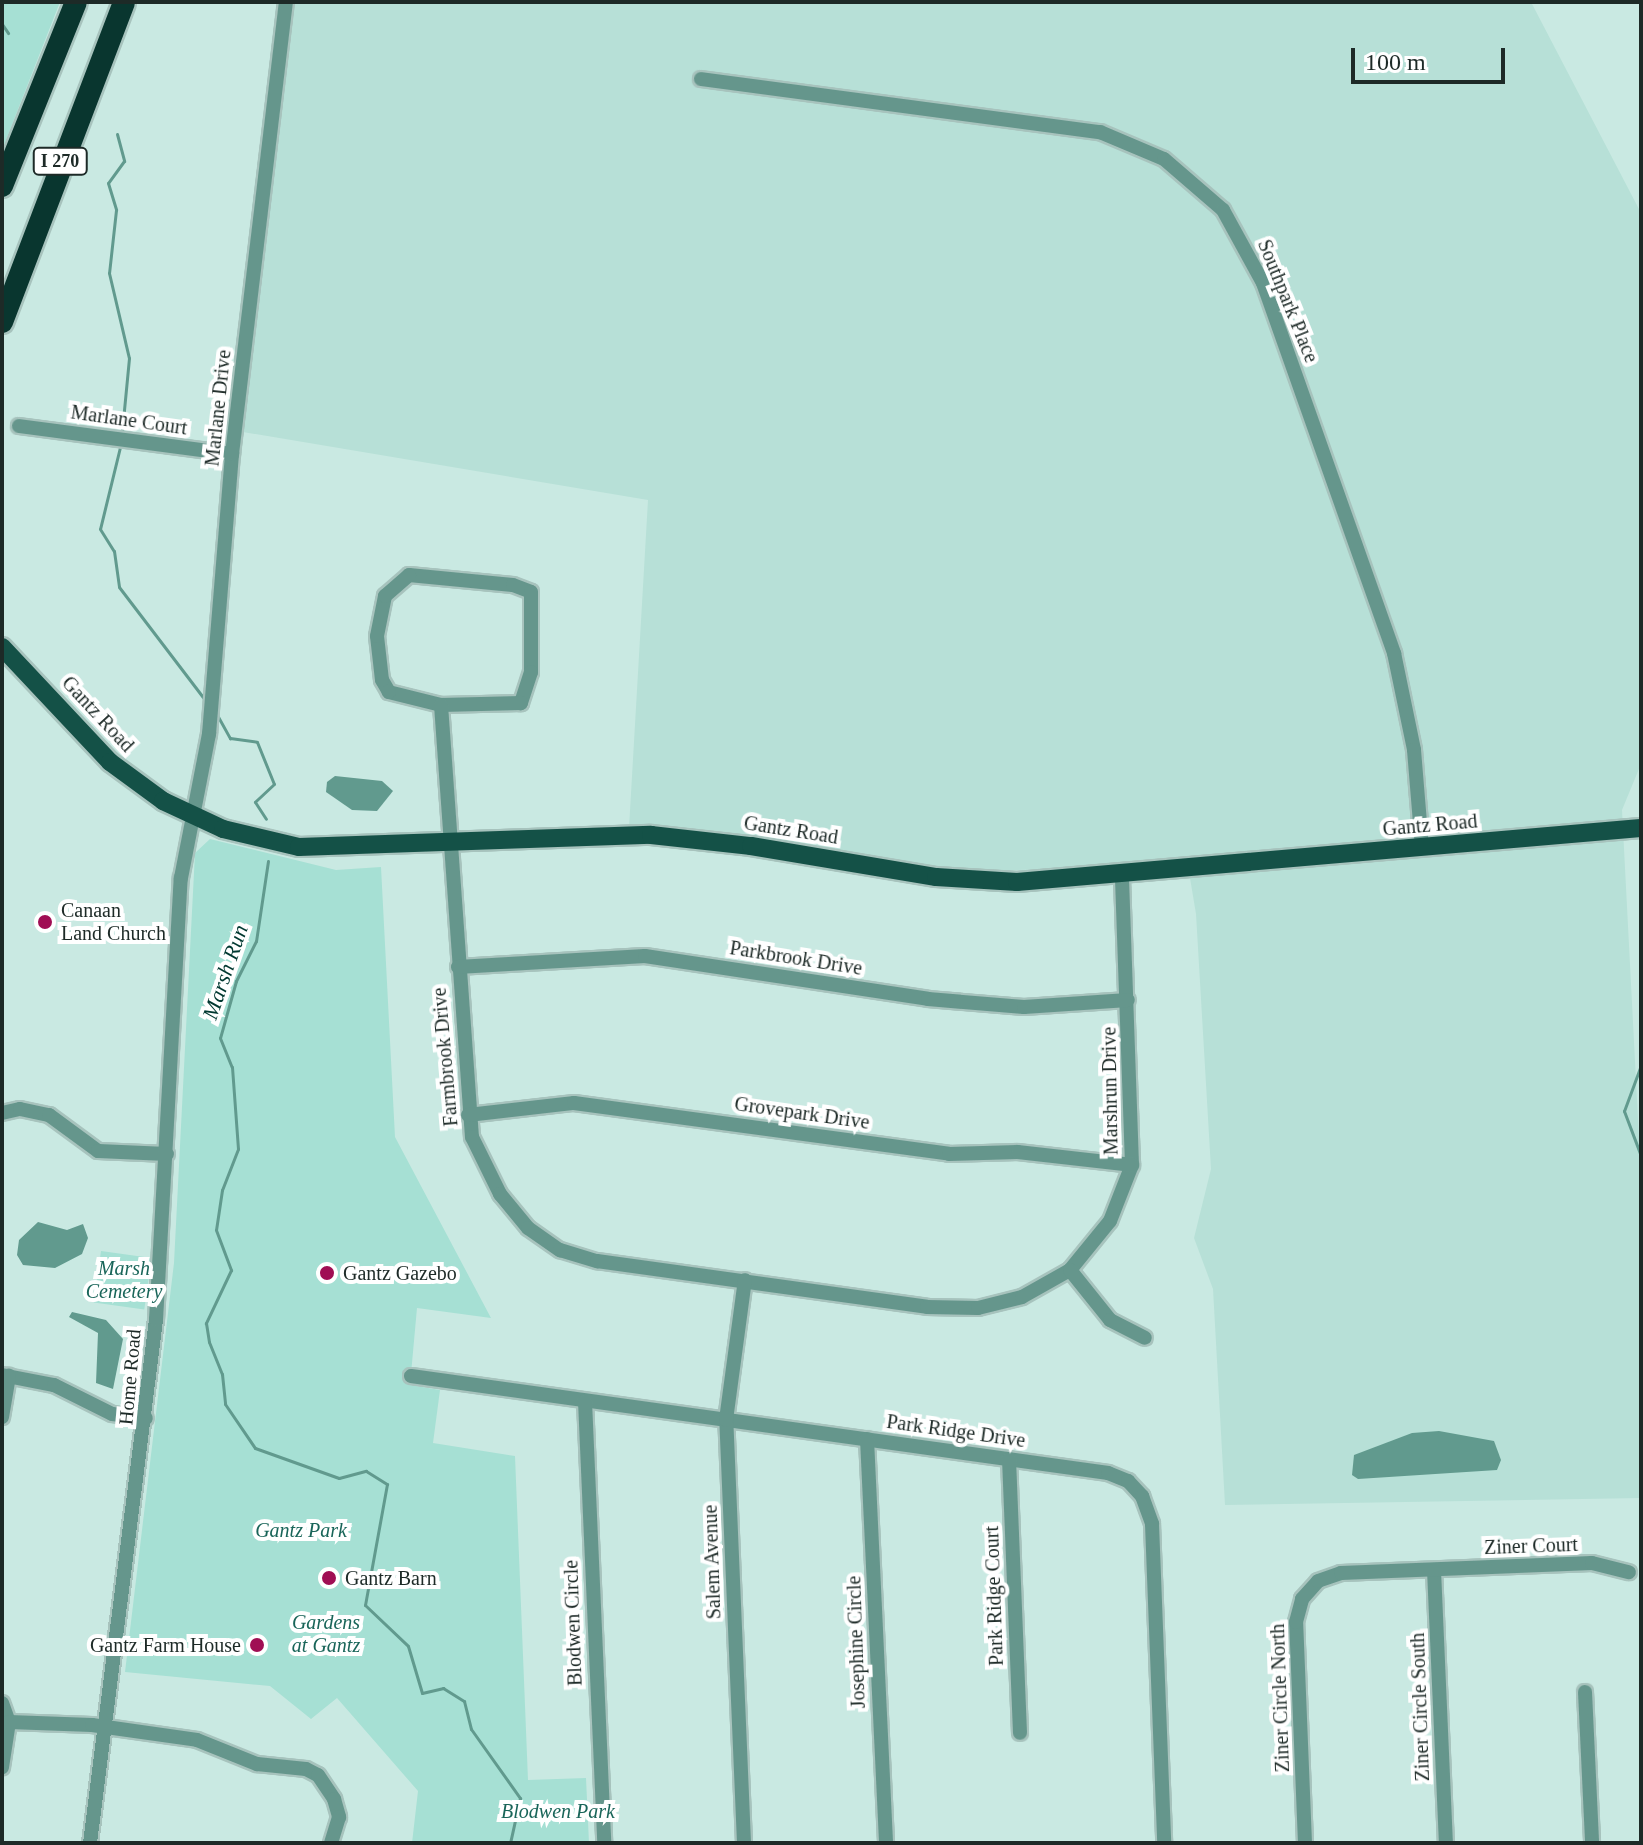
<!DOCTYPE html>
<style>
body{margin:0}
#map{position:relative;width:1643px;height:1845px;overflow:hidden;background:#c9e9e2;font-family:Georgia,serif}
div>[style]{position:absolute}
.built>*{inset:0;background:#b7e0d7}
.green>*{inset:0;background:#a6e0d4;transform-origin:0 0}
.water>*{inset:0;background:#619a8e}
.stream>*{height:3px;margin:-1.5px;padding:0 1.5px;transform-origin:1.5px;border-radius:1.5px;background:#619a8e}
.roads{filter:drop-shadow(2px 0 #a7c3bd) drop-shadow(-2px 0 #a7c3bd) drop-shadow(0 2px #a7c3bd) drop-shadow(0 -2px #a7c3bd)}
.minor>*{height:14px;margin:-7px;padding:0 7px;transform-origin:7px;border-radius:7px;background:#65968c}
.major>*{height:18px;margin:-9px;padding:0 9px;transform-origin:9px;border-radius:9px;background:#145147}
.highway>*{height:22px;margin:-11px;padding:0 11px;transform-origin:11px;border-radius:11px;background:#09362f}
.dots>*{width:22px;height:22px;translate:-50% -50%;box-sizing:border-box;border:4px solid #fff;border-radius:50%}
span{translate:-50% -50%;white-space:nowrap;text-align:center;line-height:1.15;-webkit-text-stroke:8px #fff;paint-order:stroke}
.shield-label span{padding:2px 6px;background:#fff;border:2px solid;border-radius:6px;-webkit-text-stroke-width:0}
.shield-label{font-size:18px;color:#1d2a27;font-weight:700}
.street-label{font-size:20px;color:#1d2a27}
.poi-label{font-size:20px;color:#1d2a27}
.left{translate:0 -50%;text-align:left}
.right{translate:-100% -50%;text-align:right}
.park-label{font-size:20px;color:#196559;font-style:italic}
.water-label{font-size:22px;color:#003830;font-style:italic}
.frame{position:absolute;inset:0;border:4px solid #1d2a27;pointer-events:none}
.scale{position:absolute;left:1351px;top:48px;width:154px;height:36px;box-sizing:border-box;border:4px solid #1d2a27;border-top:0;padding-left:10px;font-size:24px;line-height:28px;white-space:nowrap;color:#1d2a27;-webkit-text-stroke:6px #fff;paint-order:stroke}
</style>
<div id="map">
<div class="built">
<div style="clip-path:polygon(295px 2px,1531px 2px,1641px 213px,1641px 764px,1622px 810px,1641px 1177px,1641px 1498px,1225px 1505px,1213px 1289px,1194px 1238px,1211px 1169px,1196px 914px,1187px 860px,1112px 868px,969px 871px,629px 828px,648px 500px,243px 432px)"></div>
</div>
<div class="green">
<div style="clip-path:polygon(2px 2px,60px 2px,2px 150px)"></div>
<div style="clip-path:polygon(210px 839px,336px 870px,381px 867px,395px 1137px,491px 1318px,417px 1308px,410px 1385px,440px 1390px,433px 1443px,515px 1456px,528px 1780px,586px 1778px,589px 1843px,412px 1843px,418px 1791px,337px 1698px,311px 1719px,270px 1686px,125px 1672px,174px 1263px,195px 853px)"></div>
<div style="left:101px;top:1251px;width:51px;height:52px;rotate:8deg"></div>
</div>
<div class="water">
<div style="clip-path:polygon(335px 776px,382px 781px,393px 791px,377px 811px,352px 810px,326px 792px,327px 782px)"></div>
<div style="clip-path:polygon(38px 1222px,67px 1230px,83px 1224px,88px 1238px,82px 1254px,55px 1268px,23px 1265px,17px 1255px,19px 1240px)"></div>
<div style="clip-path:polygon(72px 1312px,106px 1320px,123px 1339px,113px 1389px,96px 1383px,98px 1333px,69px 1317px)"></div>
<div style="clip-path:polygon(1439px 1431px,1494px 1441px,1501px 1460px,1497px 1470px,1358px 1479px,1352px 1475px,1354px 1455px,1412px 1433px)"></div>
</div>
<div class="stream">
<div style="left:2px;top:24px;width:11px;rotate:56deg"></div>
<div style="left:117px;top:134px;width:28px;rotate:75deg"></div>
<div style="left:124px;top:161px;width:27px;rotate:126deg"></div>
<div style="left:108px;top:183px;width:28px;rotate:73deg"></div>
<div style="left:116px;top:210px;width:63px;rotate:96.3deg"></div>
<div style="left:109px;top:273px;width:87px;rotate:76.8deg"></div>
<div style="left:129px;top:358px;width:73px;rotate:95.5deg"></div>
<div style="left:120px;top:447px;width:84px;rotate:103.7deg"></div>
<div style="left:100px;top:529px;width:26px;rotate:58deg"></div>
<div style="left:114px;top:551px;width:36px;rotate:82deg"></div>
<div style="left:119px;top:587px;width:143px;rotate:52.7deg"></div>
<div style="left:216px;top:713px;width:29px;rotate:61deg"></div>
<div style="left:230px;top:738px;width:27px;rotate:8deg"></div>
<div style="left:257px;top:742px;width:45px;rotate:68deg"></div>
<div style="left:274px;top:784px;width:26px;rotate:137deg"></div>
<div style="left:255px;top:802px;width:20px;rotate:57deg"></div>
<div style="left:268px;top:861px;width:81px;rotate:98.5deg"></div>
<div style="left:256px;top:941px;width:45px;rotate:116.6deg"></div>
<div style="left:236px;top:981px;width:59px;rotate:105.7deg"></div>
<div style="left:220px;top:1038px;width:31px;rotate:68deg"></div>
<div style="left:232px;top:1067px;width:82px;rotate:85.8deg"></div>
<div style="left:238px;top:1149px;width:44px;rotate:111.3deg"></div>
<div style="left:222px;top:1190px;width:40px;rotate:98.5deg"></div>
<div style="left:216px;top:1230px;width:43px;rotate:69.4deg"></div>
<div style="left:231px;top:1270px;width:59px;rotate:115.3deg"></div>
<div style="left:206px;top:1323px;width:19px;rotate:81deg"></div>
<div style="left:209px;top:1342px;width:35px;rotate:68deg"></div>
<div style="left:222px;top:1374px;width:30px;rotate:84deg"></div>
<div style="left:225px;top:1404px;width:53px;rotate:55.7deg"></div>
<div style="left:255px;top:1448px;width:89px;rotate:19.7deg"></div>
<div style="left:339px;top:1478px;width:28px;rotate:-15deg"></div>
<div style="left:366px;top:1471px;width:25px;rotate:32deg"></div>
<div style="left:387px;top:1484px;width:123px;rotate:100.3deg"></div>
<div style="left:365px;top:1605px;width:59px;rotate:43.6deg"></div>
<div style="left:408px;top:1646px;width:49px;rotate:73.4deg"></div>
<div style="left:422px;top:1693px;width:22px;rotate:-13deg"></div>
<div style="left:443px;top:1688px;width:25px;rotate:32deg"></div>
<div style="left:464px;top:1701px;width:29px;rotate:76deg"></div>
<div style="left:471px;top:1729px;width:85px;rotate:54.6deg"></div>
<div style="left:520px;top:1798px;width:46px;rotate:102.5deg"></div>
<div style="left:1641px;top:1065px;width:49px;rotate:110.3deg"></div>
<div style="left:1624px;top:1111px;width:48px;rotate:69.3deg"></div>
</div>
<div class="roads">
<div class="minor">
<div style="left:701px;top:79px;width:403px;rotate:7.6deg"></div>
<div style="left:1100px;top:132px;width:69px;rotate:22.9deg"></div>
<div style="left:1164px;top:159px;width:78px;rotate:40.8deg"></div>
<div style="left:1223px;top:210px;width:83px;rotate:61.3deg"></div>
<div style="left:1263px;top:283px;width:393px;rotate:70.5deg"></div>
<div style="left:1394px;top:653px;width:99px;rotate:78.3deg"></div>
<div style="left:1414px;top:750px;width:98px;rotate:85.3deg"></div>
<div style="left:19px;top:426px;width:215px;rotate:7.5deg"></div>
<div style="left:409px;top:575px;width:104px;rotate:5.5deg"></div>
<div style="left:513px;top:585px;width:19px;rotate:21deg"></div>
<div style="left:531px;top:592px;width:80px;rotate:90deg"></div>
<div style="left:531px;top:672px;width:33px;rotate:108deg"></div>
<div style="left:521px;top:703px;width:80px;rotate:178.6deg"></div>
<div style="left:441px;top:705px;width:54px;rotate:-166deg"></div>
<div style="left:389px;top:692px;width:14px;rotate:-120deg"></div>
<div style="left:382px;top:680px;width:44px;rotate:-96.5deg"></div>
<div style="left:377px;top:636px;width:41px;rotate:-78.7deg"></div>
<div style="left:385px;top:596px;width:32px;rotate:-41deg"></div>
<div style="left:441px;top:705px;width:433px;rotate:85.9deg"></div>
<div style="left:472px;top:1137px;width:64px;rotate:63.8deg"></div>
<div style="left:500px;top:1194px;width:44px;rotate:50.5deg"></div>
<div style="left:528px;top:1228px;width:39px;rotate:35deg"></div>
<div style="left:560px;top:1250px;width:39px;rotate:17deg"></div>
<div style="left:597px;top:1261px;width:333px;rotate:7.9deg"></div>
<div style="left:927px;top:1307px;width:51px;rotate:1.1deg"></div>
<div style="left:978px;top:1308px;width:45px;rotate:-14deg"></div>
<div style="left:1022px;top:1297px;width:55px;rotate:-29.4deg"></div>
<div style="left:1070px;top:1270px;width:63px;rotate:-50.8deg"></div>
<div style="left:1110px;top:1221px;width:60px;rotate:-68.6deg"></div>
<div style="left:1132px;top:1165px;width:290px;rotate:-92deg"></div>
<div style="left:458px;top:967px;width:187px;rotate:-3.4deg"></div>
<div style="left:645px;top:956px;width:286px;rotate:8.6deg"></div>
<div style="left:928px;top:999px;width:96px;rotate:4.8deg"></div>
<div style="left:1024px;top:1007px;width:104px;rotate:-3.9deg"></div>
<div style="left:2px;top:1113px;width:18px;rotate:-13deg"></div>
<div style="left:20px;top:1109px;width:30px;rotate:12deg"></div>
<div style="left:49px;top:1115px;width:61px;rotate:36.3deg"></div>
<div style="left:98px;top:1151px;width:69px;rotate:2.5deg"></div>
<div style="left:468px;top:1115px;width:107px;rotate:-6.5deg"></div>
<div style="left:574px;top:1103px;width:378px;rotate:7.7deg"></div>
<div style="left:949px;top:1154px;width:69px;rotate:-1.7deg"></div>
<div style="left:1018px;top:1152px;width:115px;rotate:6.5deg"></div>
<div style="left:1070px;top:1270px;width:64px;rotate:51.3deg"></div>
<div style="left:1110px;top:1320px;width:39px;rotate:27deg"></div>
<div style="left:2px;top:1375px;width:53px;rotate:10.9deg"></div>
<div style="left:54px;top:1385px;width:65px;rotate:26.6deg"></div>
<div style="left:112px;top:1414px;width:34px;rotate:7deg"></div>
<div style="left:411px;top:1376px;width:704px;rotate:7.92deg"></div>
<div style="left:1108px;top:1473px;width:22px;rotate:22deg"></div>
<div style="left:1128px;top:1481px;width:21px;rotate:47deg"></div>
<div style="left:1142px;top:1496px;width:30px;rotate:70deg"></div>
<div style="left:1152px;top:1524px;width:319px;rotate:87.8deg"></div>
<div style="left:585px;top:1401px;width:442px;rotate:87.5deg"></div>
<div style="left:2px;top:1417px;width:42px;rotate:-80.3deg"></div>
<div style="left:867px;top:1439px;width:404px;rotate:87.3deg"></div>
<div style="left:1009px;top:1459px;width:274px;rotate:87.7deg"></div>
<div style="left:1434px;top:1570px;width:273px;rotate:87.5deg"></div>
<div style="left:1585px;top:1692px;width:151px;rotate:87.3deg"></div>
<div style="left:2px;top:1703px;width:20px;rotate:70deg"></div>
<div style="left:9px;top:1722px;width:46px;rotate:98.8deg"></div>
<div style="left:9px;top:1722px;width:83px;rotate:2.1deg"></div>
<div style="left:92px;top:1725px;width:106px;rotate:8.1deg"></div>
<div style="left:197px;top:1740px;width:65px;rotate:21.8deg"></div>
<div style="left:257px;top:1764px;width:49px;rotate:5.8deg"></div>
<div style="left:306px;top:1769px;width:13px;rotate:27deg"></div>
<div style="left:318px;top:1775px;width:29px;rotate:56deg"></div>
<div style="left:334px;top:1799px;width:19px;rotate:74deg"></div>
<div style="left:339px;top:1817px;width:27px;rotate:107deg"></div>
<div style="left:90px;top:1843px;width:527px;rotate:-82.81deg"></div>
<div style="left:156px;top:1320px;width:443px;rotate:-86.8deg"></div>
<div style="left:181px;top:878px;width:147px;rotate:-79deg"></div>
<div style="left:209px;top:734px;width:281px;rotate:-85.3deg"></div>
<div style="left:232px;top:454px;width:455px;rotate:-83.2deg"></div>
<div style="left:744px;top:1843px;width:423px;rotate:-92.4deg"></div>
<div style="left:726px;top:1420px;width:141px;rotate:-82.3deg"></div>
<div style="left:1305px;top:1843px;width:221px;rotate:-92.3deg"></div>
<div style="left:1296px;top:1622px;width:24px;rotate:-75deg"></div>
<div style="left:1302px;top:1599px;width:24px;rotate:-48deg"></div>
<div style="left:1318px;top:1581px;width:24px;rotate:-19deg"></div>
<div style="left:1341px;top:1573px;width:251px;rotate:-2.3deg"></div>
<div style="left:1592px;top:1563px;width:38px;rotate:14deg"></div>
</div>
<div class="major">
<div style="left:2px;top:647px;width:158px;rotate:46.8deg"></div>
<div style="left:110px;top:762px;width:66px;rotate:36.3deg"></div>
<div style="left:163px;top:801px;width:66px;rotate:25deg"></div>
<div style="left:223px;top:829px;width:78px;rotate:13.3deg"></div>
<div style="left:299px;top:847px;width:352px;rotate:-2deg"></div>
<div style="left:651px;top:835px;width:101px;rotate:6.3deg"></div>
<div style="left:751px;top:846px;width:188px;rotate:9.5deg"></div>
<div style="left:936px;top:877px;width:81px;rotate:3.5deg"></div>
<div style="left:1017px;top:882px;width:626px;rotate:-4.95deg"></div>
</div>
<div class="highway">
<div style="left:2px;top:186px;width:198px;rotate:-68.1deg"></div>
<div style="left:2px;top:322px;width:342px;rotate:-69.1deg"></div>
</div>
</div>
<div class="dots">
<div style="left:45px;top:922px;background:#a00e54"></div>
<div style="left:327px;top:1273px;background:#a00e54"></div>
<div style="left:329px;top:1578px;background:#a00e54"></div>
<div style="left:257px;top:1645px;background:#a00e54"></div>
</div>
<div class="shield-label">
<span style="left:60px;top:161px">I 270</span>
</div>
<div class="street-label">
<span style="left:1288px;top:301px;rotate:68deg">Southpark Place</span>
<span style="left:218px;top:408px;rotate:-84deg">Marlane Drive</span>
<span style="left:129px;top:420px;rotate:8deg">Marlane Court</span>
<span style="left:98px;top:714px;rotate:47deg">Gantz Road</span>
<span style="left:1430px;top:825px;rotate:-5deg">Gantz Road</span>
<span style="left:791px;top:830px;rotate:9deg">Gantz Road</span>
<span style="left:796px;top:958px;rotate:9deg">Parkbrook Drive</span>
<span style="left:445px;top:1057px;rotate:-95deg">Farmbrook Drive</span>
<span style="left:1110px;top:1091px;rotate:-91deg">Marshrun Drive</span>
<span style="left:802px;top:1113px;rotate:8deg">Grovepark Drive</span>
<span style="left:130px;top:1377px;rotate:-85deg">Home Road</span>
<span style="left:956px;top:1431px;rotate:8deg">Park Ridge Drive</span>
<span style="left:1531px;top:1546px;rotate:-2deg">Ziner Court</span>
<span style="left:712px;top:1562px;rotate:-92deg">Salem Avenue</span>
<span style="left:994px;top:1596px;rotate:-92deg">Park Ridge Court</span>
<span style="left:573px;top:1623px;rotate:-92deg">Blodwen Circle</span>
<span style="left:856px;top:1642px;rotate:-92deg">Josephine Circle</span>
<span style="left:1280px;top:1698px;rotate:-92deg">Ziner Circle North</span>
<span style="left:1420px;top:1707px;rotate:-92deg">Ziner Circle South</span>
</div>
<div class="poi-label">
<span class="left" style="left:61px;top:922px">Canaan<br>Land Church</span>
<span class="left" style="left:343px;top:1273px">Gantz Gazebo</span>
<span class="left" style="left:345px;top:1578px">Gantz Barn</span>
<span class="right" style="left:241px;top:1645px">Gantz Farm House</span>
</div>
<div class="park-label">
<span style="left:124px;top:1280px">Marsh<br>Cemetery</span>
<span style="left:301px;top:1530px">Gantz Park</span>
<span style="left:326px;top:1634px">Gardens<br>at Gantz</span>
<span style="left:558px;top:1811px">Blodwen Park</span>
</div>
<div class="water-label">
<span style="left:225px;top:972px;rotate:-71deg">Marsh Run</span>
</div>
<div class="frame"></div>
<div class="scale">100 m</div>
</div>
